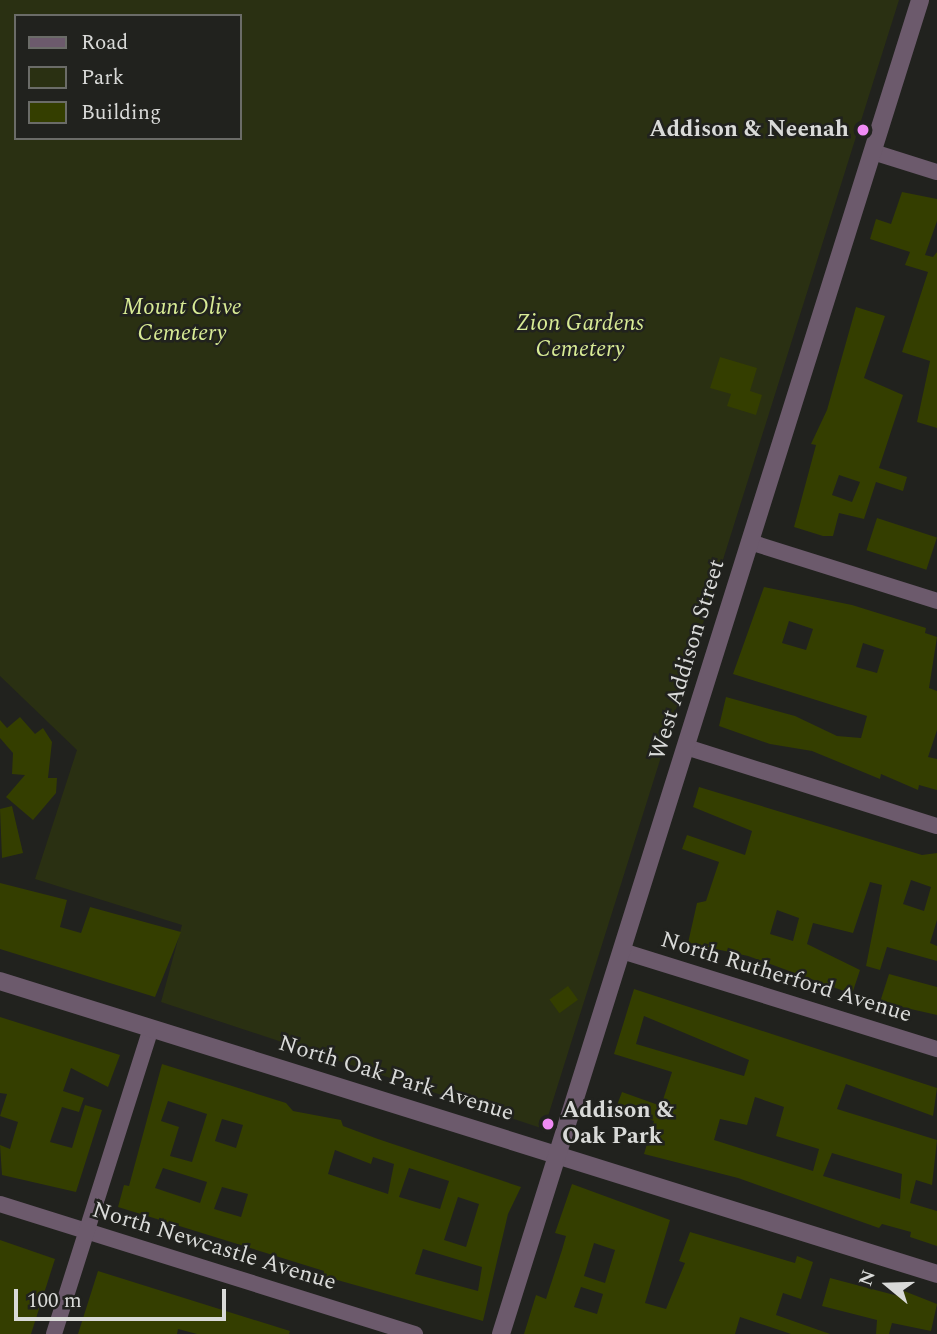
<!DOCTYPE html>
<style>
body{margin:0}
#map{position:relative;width:937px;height:1334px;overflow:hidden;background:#21221e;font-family:Spectral,serif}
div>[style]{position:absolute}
.green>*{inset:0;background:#2a3012}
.building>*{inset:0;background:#343e00;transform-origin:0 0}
.minor>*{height:16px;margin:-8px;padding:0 8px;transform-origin:8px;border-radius:8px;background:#6c5a6c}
.tertiary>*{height:18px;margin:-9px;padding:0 9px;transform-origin:9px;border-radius:9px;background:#6c5a6c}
.dots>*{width:19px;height:19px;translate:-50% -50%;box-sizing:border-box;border:4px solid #21221e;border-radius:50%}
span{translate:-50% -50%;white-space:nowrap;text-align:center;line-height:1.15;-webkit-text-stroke:5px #21221e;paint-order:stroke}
.poi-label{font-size:23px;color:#d9dad8;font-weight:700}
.right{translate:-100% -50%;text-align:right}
.left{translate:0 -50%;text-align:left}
.park-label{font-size:23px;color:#d8eb95;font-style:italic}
.street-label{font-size:23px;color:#d9dad8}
.legend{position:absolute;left:14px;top:14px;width:228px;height:126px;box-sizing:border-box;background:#21221e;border:2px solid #6b6c68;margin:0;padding:9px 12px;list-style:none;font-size:21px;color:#d9dad8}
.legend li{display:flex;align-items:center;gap:14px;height:35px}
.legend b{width:35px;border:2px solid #6b6c68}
.north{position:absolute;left:853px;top:1250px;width:70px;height:70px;-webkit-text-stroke:5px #21221e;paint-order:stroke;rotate:289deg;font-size:19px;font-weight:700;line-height:28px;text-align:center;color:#d9dad8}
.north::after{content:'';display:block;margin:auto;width:24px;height:32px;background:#d9dad8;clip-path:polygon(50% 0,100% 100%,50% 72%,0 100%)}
.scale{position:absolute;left:14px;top:1289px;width:212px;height:32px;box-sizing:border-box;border:4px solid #d9dad8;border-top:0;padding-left:9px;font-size:21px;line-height:24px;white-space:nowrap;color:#d9dad8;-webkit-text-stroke:5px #21221e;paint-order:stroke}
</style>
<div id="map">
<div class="green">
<div style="clip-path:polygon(evenodd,0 0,899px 0,544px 1129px,161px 1002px,182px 925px,35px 879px,77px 750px,0 676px,0 0,16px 16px,240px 16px,240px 138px,16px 138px,16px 16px)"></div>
</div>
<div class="building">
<div style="clip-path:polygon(902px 192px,937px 199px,937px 221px,925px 255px,933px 257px,937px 252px,937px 428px,917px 422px,930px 361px,902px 352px,928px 272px,905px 265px,910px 252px,870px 239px,876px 219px,891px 224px)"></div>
<div style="clip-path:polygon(evenodd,856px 307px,885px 316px,864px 378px,903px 395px,879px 468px,907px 477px,903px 491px,876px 482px,864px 519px,839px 513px,833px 536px,823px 536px,794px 527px,816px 445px,811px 444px,827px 410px,856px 307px,839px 475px,860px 482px,852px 502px,832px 495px,839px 475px)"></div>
<div style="clip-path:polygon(720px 357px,757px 368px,750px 391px,762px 395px,756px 415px,727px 406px,731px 394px,710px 388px)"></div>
<div style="left:877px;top:518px;width:63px;height:34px;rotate:18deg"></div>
<div style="clip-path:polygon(evenodd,764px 587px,852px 605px,926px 628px,925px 633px,937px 637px,929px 688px,937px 691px,937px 730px,928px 757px,937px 759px,937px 790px,919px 785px,918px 790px,881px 774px,880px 779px,812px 751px,770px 744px,719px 726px,726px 697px,795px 716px,837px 736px,861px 738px,867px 716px,733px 674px,764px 587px,789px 621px,813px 629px,806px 650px,782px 643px,789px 621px,764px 587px,863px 643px,884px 650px,877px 673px,856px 667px,863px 643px)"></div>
<div style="clip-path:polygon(20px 717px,35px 734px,43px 728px,52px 742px,48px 778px,57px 778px,56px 793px,33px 820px,6px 797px,25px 775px,12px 774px,13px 753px,0 738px,0 720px,7px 728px)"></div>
<div style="clip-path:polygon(evenodd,699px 787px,922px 855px,937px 853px,937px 920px,930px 943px,937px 946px,937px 961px,887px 947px,880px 970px,866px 966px,882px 885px,870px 882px,853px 933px,813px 923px,807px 944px,860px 970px,852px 994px,748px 956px,688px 943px,697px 903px,706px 901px,719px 862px,682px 849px,687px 835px,745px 855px,752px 831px,693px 807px,699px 787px,911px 880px,931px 887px,924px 911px,903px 904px,911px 880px,699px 787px,777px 910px,799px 918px,793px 941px,770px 934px,777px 910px)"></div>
<div style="clip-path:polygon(12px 806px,23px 853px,2px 858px,0 809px)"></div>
<div style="clip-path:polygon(0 883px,67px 900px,60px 927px,81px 933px,90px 907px,181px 932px,155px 997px,0 949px)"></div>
<div style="clip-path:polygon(889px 974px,937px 987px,937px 1015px,880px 1002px)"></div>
<div style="left:568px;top:986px;width:17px;height:23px;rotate:54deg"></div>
<div style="clip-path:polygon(evenodd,634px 989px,937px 1088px,933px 1116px,846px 1084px,837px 1109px,937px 1140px,932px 1185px,916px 1180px,910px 1203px,937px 1211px,937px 1246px,910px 1237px,911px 1232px,882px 1224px,879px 1228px,738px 1178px,644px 1154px,654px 1121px,616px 1108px,622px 1092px,661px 1106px,672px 1072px,614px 1054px,634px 989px,644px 1016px,749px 1060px,744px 1076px,636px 1044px,644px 1016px,634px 989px,755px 1097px,784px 1107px,776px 1136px,819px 1149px,813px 1171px,714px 1140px,720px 1119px,747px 1125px,755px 1097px,634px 989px,832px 1153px,902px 1174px,900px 1199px,823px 1176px,832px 1153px)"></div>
<div style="clip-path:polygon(0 1017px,120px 1055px,108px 1087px,71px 1068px,63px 1091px,84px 1098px,79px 1112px,62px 1107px,50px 1142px,72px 1148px,85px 1105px,102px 1110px,76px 1192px,2px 1175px,0 1145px,10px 1149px,18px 1122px,0 1116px,7px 1094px,0 1093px)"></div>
<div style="clip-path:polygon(evenodd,162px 1064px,286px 1103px,293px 1111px,341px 1120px,343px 1126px,378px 1139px,521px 1187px,508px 1214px,483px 1321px,323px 1276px,324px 1271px,118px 1207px,124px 1185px,129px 1186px,162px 1064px,168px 1101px,207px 1114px,192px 1162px,170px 1156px,179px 1127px,161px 1121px,168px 1101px,162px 1064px,222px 1119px,243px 1125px,236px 1148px,215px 1141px,222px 1119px,162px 1064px,335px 1150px,371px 1164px,373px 1157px,394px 1164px,388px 1194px,328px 1174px,335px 1150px,162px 1064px,163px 1168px,207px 1182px,200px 1203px,155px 1188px,163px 1168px,162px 1064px,409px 1168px,449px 1181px,440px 1209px,399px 1197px,409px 1168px,162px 1064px,222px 1187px,248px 1194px,241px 1217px,214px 1209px,222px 1187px,162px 1064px,458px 1197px,479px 1204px,466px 1247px,444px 1240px,458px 1197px,162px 1064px,423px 1249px,482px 1267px,478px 1291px,415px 1274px,423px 1249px)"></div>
<div style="clip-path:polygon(evenodd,572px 1184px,670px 1220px,645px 1303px,666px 1309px,685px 1263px,679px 1261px,690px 1232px,795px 1263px,797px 1256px,813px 1262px,801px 1299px,783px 1293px,776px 1315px,830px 1334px,791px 1334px,740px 1317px,735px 1334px,524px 1334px,536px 1295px,546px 1299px,562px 1250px,566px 1236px,555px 1233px,572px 1184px,594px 1243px,615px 1250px,605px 1283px,584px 1276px,594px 1243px,572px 1184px,581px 1287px,603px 1294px,597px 1314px,574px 1307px,581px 1287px)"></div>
<div style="clip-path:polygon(0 1240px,55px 1259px,31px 1334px,0 1334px)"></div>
<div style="clip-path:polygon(98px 1271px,290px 1331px,289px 1334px,197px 1334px,178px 1329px,177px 1334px,78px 1334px)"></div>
<div style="clip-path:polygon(830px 1278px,902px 1297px,904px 1291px,937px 1304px,931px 1331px,892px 1323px,889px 1334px,876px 1334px,877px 1320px,822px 1306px)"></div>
</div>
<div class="minor">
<div style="left:873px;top:152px;width:67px;rotate:17.4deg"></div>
<div style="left:750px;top:542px;width:196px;rotate:17.5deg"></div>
<div style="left:686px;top:747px;width:263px;rotate:17.5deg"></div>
<div style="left:622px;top:951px;width:330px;rotate:17.3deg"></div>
<div style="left:0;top:1204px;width:435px;rotate:17.4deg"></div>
<div style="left:54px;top:1334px;width:321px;rotate:-72.4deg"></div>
</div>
<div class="tertiary">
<div style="left:0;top:981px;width:982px;rotate:17.36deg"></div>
<div style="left:501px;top:1334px;width:1398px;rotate:-72.56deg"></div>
</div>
<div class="dots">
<div style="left:863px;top:130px;background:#f08bf5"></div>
<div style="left:548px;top:1124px;background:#f08bf5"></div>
</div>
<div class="poi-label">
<span class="right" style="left:849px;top:130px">Addison &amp; Neenah</span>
<span class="left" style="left:562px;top:1124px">Addison &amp;<br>Oak Park</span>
</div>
<div class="park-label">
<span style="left:182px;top:321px">Mount Olive<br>Cemetery</span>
<span style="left:580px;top:337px">Zion Gardens<br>Cemetery</span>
</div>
<div class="street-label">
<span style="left:688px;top:660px;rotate:-73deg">West Addison Street</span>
<span style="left:786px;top:978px;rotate:17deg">North Rutherford Avenue</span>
<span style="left:396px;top:1079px;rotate:17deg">North Oak Park Avenue</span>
<span style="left:214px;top:1247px;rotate:17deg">North Newcastle Avenue</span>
</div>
<ul class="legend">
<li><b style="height:9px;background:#6c5a6c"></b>Road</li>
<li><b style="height:19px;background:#2a3012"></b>Park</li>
<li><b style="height:19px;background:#343e00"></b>Building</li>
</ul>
<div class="north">N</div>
<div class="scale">100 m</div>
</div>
